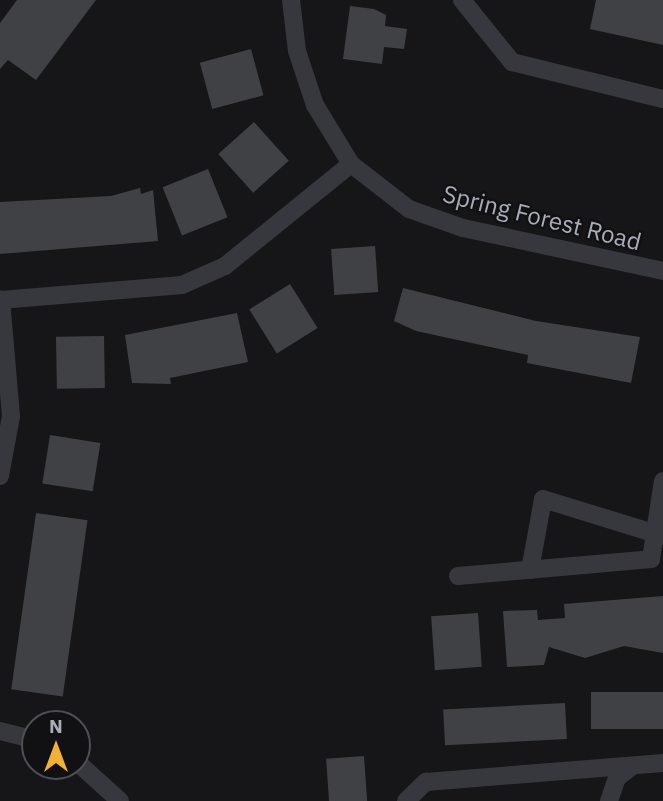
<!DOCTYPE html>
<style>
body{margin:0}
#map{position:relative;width:663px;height:801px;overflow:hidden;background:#161618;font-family:"IBM Plex Sans",sans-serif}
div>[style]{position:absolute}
.building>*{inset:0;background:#404145;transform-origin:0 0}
.minor>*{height:18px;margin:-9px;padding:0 9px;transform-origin:9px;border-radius:9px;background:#37383d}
span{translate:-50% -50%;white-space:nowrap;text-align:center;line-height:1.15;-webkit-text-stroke:5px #111113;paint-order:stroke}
.street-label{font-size:24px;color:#a8adb8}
.north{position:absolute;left:21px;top:710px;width:70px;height:70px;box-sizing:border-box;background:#111113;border:2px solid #4d4f55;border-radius:50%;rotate:0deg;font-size:19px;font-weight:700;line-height:28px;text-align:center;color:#a8adb8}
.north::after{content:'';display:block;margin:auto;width:24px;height:32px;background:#f2b134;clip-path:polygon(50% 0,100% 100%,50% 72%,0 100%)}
</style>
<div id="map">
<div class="building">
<div style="clip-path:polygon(17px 0,96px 0,36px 80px,8px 60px,0 69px,0 23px)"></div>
<div style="clip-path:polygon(596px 0,663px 0,663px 45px,590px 29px)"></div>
<div style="clip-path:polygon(350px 6px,374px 9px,386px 15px,385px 26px,407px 29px,404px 49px,384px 47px,382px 64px,343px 59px)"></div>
<div style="left:251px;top:49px;width:48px;height:53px;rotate:75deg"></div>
<div style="left:254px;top:122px;width:52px;height:48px;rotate:48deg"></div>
<div style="left:208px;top:169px;width:52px;height:49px;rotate:68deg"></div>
<div style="clip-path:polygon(140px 188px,141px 194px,153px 190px,158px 241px,0 254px,0 202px,111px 196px)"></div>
<div style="left:375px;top:246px;width:46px;height:44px;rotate:86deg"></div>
<div style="left:290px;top:284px;width:52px;height:48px;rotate:58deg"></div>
<div style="clip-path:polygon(403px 288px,536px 321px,640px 337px,631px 383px,527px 363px,528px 355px,416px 331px,394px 321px)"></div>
<div style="clip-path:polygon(237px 313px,248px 362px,170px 378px,171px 384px,132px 383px,125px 335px)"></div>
<div style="left:104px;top:336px;width:52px;height:48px;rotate:89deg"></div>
<div style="left:50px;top:435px;width:51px;height:49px;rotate:9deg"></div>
<div style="left:36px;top:513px;width:52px;height:178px;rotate:8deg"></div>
<div style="clip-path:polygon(663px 596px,663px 653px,624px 646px,585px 658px,549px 647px,544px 665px,507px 667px,503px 611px,537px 610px,538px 620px,565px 618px,564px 604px)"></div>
<div style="left:478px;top:613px;width:54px;height:47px;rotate:86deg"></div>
<div style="left:663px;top:692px;width:37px;height:72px;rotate:90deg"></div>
<div style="left:565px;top:703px;width:36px;height:122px;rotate:87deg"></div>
<div style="left:364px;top:756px;width:45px;height:38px;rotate:86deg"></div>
</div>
<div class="minor">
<div style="left:291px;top:0;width:51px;rotate:83.3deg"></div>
<div style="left:297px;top:51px;width:57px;rotate:71.6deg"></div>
<div style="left:315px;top:105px;width:69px;rotate:58.6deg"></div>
<div style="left:351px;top:164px;width:73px;rotate:37.8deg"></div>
<div style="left:409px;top:209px;width:57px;rotate:19.4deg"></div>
<div style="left:463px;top:228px;width:205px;rotate:12.1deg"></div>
<div style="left:462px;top:0;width:80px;rotate:51.1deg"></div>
<div style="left:512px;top:62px;width:155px;rotate:13.8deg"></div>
<div style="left:0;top:300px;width:183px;rotate:-4.7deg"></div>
<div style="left:182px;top:285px;width:47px;rotate:-23.8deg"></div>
<div style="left:225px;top:266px;width:162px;rotate:-39deg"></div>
<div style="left:0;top:476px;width:61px;rotate:-79.6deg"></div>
<div style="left:11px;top:416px;width:117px;rotate:-94.9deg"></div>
<div style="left:530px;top:570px;width:72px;rotate:-79.6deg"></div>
<div style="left:543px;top:499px;width:126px;rotate:17.1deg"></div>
<div style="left:458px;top:576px;width:194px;rotate:-5deg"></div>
<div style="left:651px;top:559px;width:79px;rotate:-81.3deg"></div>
<div style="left:0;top:731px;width:36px;rotate:14deg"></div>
<div style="left:77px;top:762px;width:58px;rotate:42.2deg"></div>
<div style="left:406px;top:801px;width:28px;rotate:-44deg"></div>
<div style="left:426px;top:782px;width:238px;rotate:-4.6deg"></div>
<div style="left:609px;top:801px;width:24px;rotate:-71deg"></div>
<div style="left:617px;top:778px;width:18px;rotate:-38deg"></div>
</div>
<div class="street-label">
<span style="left:542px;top:218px;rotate:14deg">Spring Forest Road</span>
</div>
<div class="north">N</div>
</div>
